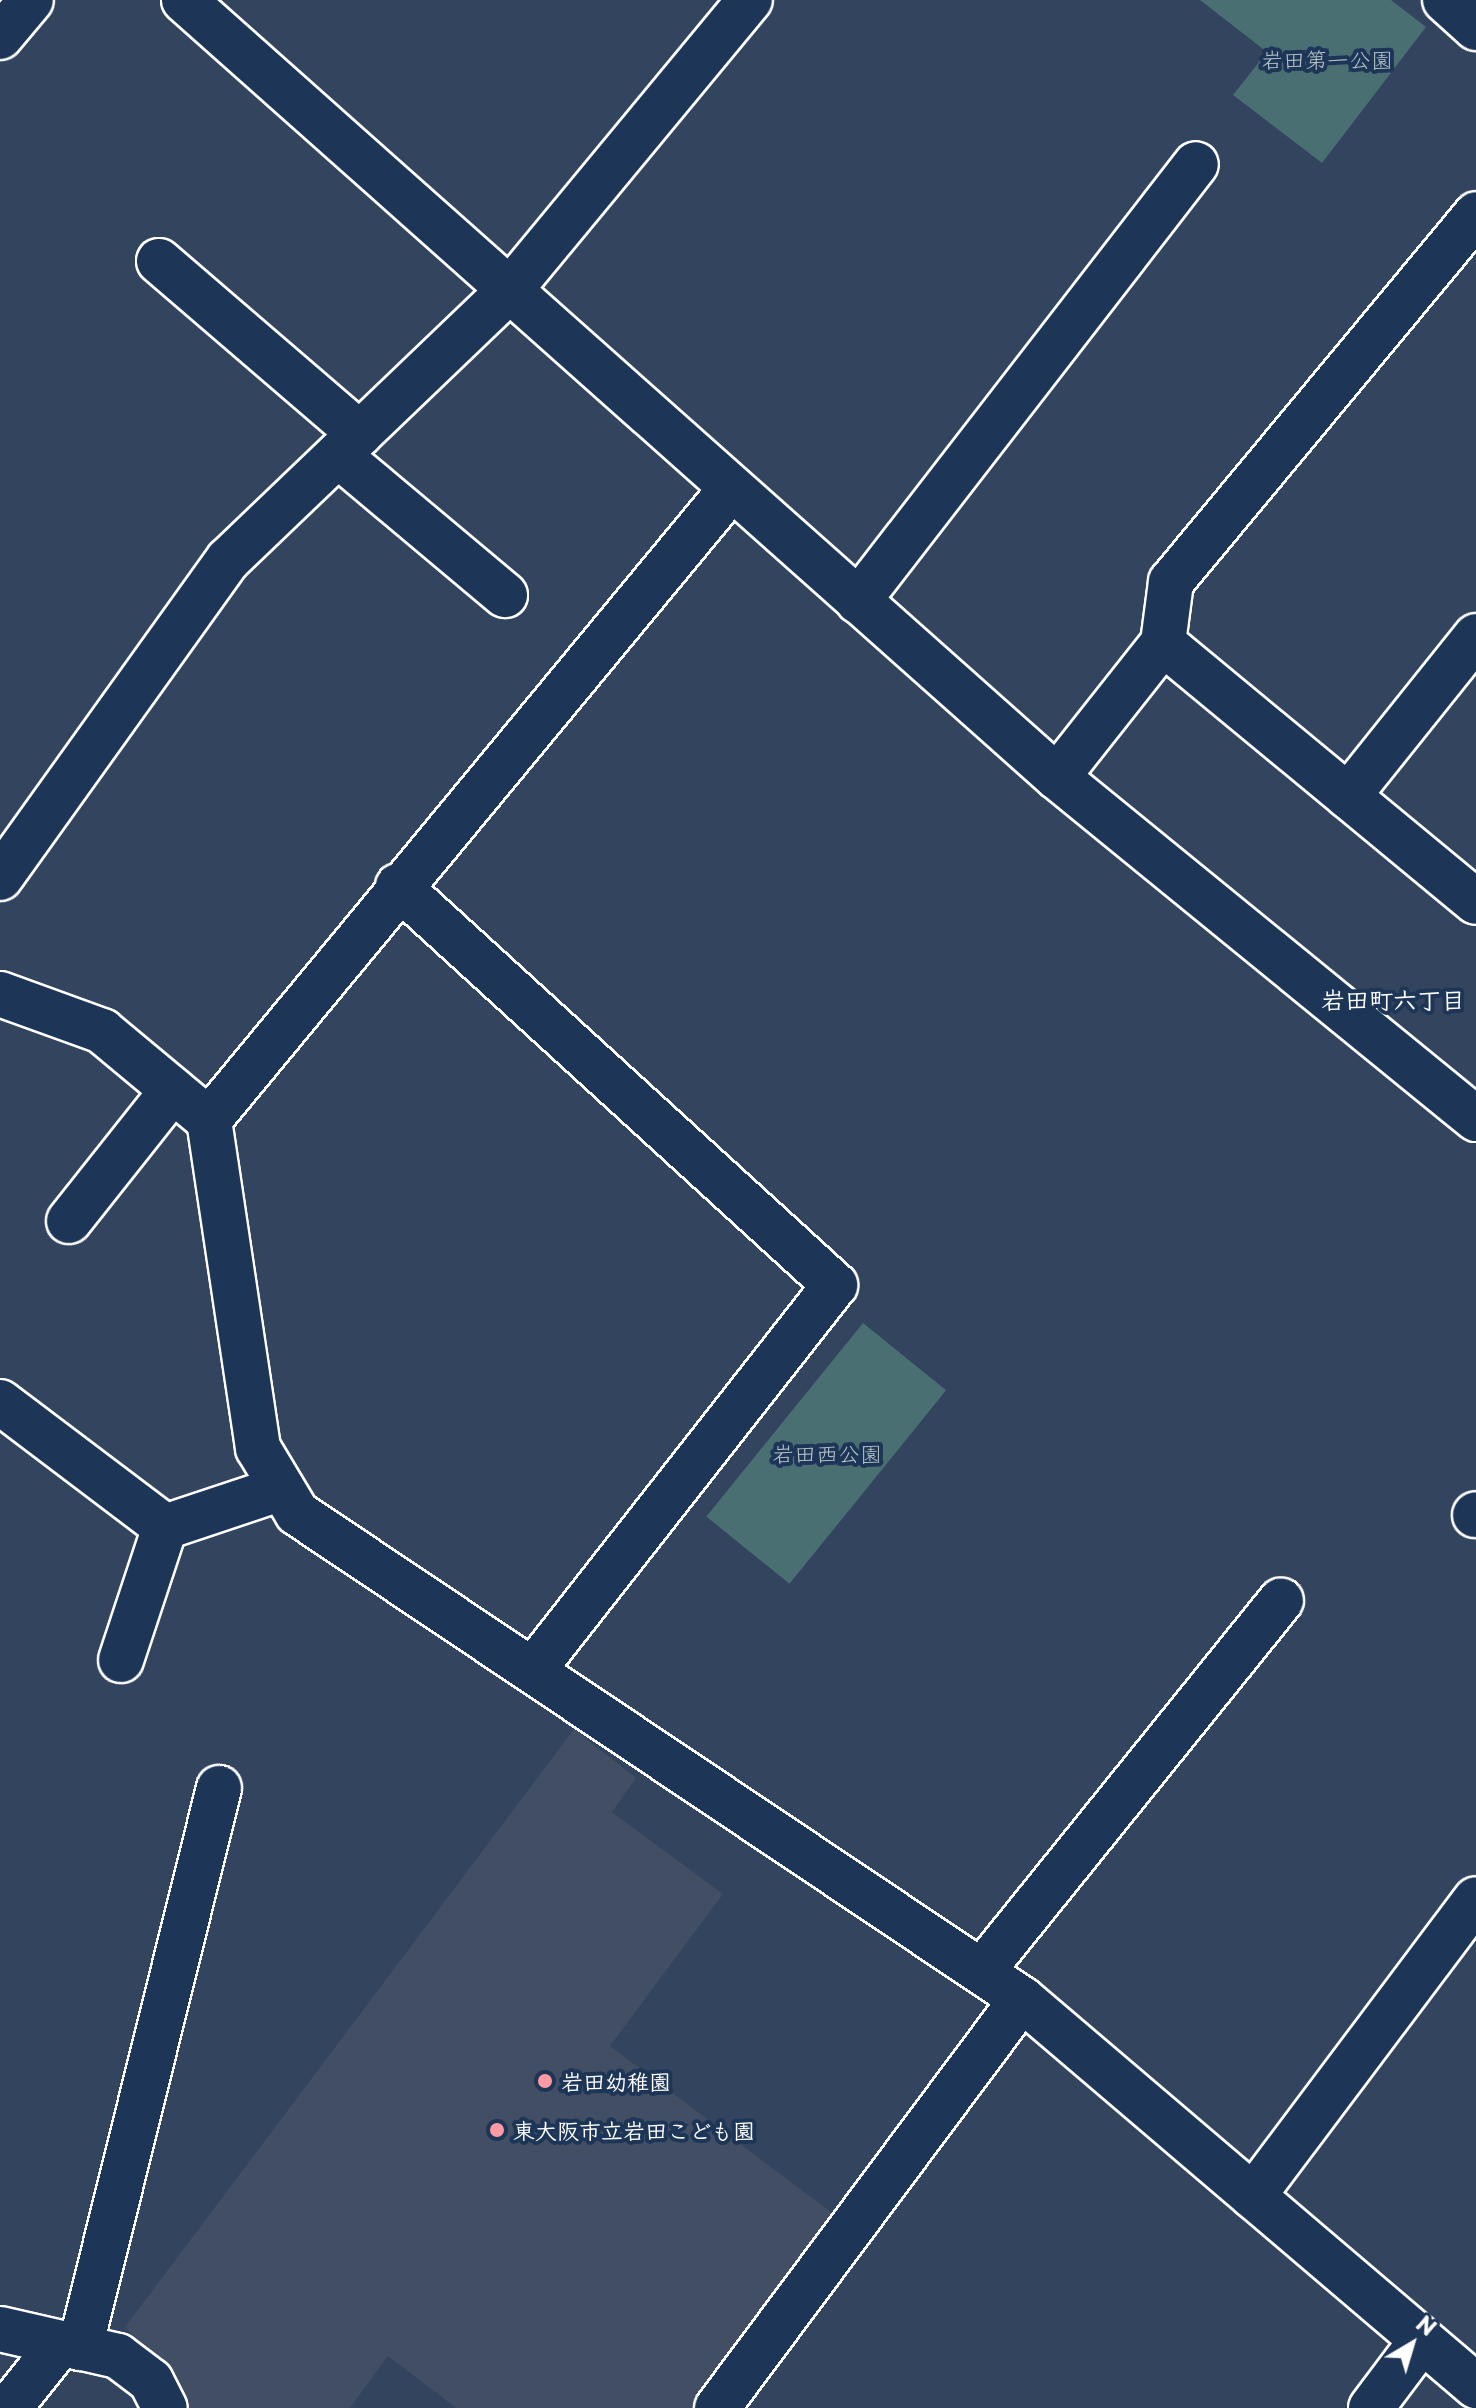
<!DOCTYPE html>
<meta charset="utf-8">
<style>
body{margin:0}
#map{position:relative;width:1476px;height:2408px;overflow:hidden;background:#32445e;font-family:"Playpen Sans","Klee One",sans-serif}
div>[style]{position:absolute}
.built>*{inset:0;background:#414e63}
.green>*{inset:0;background:#496f72;transform-origin:0 0}
.roads{filter:drop-shadow(2px 0 #fff) drop-shadow(-2px 0 #fff) drop-shadow(0 2px #fff) drop-shadow(0 -2px #fff)}
.minor>*{height:44px;margin:-22px;padding:0 22px;transform-origin:22px;border-radius:22px;background:#1d3557}
.dots>*{width:22px;height:22px;translate:-50% -50%;box-sizing:border-box;border:4px solid #1d3557;border-radius:50%}
span{translate:-50% -50%;white-space:nowrap;text-align:center;line-height:1.15;-webkit-text-stroke:8px #1d3557;paint-order:stroke}
.park-label{font-size:22px;color:#b6c5c7}
.poi-label{font-size:22px;color:#fff;font-weight:700}
.left{translate:0 -50%;text-align:left}
.neighbourhood-label{font-size:24px;color:#fff;font-weight:700}
.north{position:absolute;left:1372px;top:2304px;width:80px;height:80px;-webkit-text-stroke:6px #1d3557;paint-order:stroke;rotate:38deg;font-size:22px;font-weight:700;line-height:32px;text-align:center;color:#fff}
.north::after{content:'';display:block;margin:auto;width:28px;height:36px;background:#fff;clip-path:polygon(50% 0,100% 100%,50% 72%,0 100%)}
</style>
<div id="map">
<div class="built">
<div style="clip-path:polygon(574px 1729px,636px 1778px,612px 1812px,723px 1894px,610px 2046px,835px 2215px,692px 2408px,456px 2408px,388px 2356px,350px 2408px,189px 2408px,185px 2391px,125px 2327px)"></div>
</div>
<div class="green">
<div style="clip-path:polygon(1200px 0,1391px 0,1426px 27px,1322px 163px,1233px 95px,1267px 52px)"></div>
<div style="left:863px;top:1323px;width:107px;height:249px;rotate:39deg"></div>
</div>
<div class="roads">
<div class="minor">
<div style="left:184px;top:0;width:1169px;rotate:41.67deg"></div>
<div style="left:1057px;top:777px;width:541px;rotate:39.22deg"></div>
<div style="left:1445px;top:0;width:42px;rotate:42.1deg"></div>
<div style="left:0;top:37px;width:48px;rotate:-50deg"></div>
<div style="left:159px;top:261px;width:265px;rotate:40.7deg"></div>
<div style="left:338px;top:455px;width:218px;rotate:40deg"></div>
<div style="left:858px;top:601px;width:552px;rotate:-52.28deg"></div>
<div style="left:1163px;top:643px;width:406px;rotate:39.6deg"></div>
<div style="left:1057px;top:777px;width:171px;rotate:-51.7deg"></div>
<div style="left:1163px;top:643px;width:62px;rotate:-82.5deg"></div>
<div style="left:1171px;top:582px;width:478px;rotate:-50.3deg"></div>
<div style="left:1348px;top:796px;width:205px;rotate:-51.3deg"></div>
<div style="left:0;top:878px;width:391px;rotate:-54.4deg"></div>
<div style="left:228px;top:560px;width:389px;rotate:-43.8deg"></div>
<div style="left:509px;top:291px;width:378px;rotate:-50.4deg"></div>
<div style="left:398px;top:886px;width:592px;rotate:42.4deg"></div>
<div style="left:835px;top:1285px;width:488px;rotate:128.1deg"></div>
<div style="left:0;top:994px;width:109px;rotate:19.9deg"></div>
<div style="left:102px;top:1031px;width:139px;rotate:39.8deg"></div>
<div style="left:209px;top:1120px;width:332px;rotate:81.5deg"></div>
<div style="left:258px;top:1448px;width:76px;rotate:59deg"></div>
<div style="left:297px;top:1513px;width:873px;rotate:33.84deg"></div>
<div style="left:1022px;top:1999px;width:597px;rotate:40.45deg"></div>
<div style="left:209px;top:1120px;width:819px;rotate:-50.4deg"></div>
<div style="left:69px;top:1221px;width:167px;rotate:-51.6deg"></div>
<div style="left:0;top:1402px;width:207px;rotate:37.1deg"></div>
<div style="left:165px;top:1527px;width:123px;rotate:-18.4deg"></div>
<div style="left:1475px;top:1515px;width:1px;rotate:-45deg"></div>
<div style="left:121px;top:1660px;width:140px;rotate:-71.7deg"></div>
<div style="left:982px;top:1971px;width:476px;rotate:-51.1deg"></div>
<div style="left:1253px;top:2196px;width:371px;rotate:-53.1deg"></div>
<div style="left:0;top:2329px;width:121px;rotate:12.9deg"></div>
<div style="left:118px;top:2356px;width:41px;rotate:37.1deg"></div>
<div style="left:151px;top:2381px;width:30px;rotate:63deg"></div>
<div style="left:80px;top:2348px;width:577px;rotate:-76.06deg"></div>
<div style="left:9px;top:2408px;width:83px;rotate:-51.3deg"></div>
<div style="left:717px;top:2408px;width:510px;rotate:-53.29deg"></div>
<div style="left:1371px;top:2408px;width:85px;rotate:-53.1deg"></div>
</div>
</div>
<div class="dots">
<div style="left:545px;top:2081px;background:#ff9aa2"></div>
<div style="left:497px;top:2130px;background:#ff9aa2"></div>
</div>
<div class="park-label">
<span style="left:1327px;top:59px">岩田第一公園</span>
<span style="left:827px;top:1453px">岩田西公園</span>
</div>
<div class="poi-label">
<span class="left" style="left:561px;top:2081px">岩田幼稚園</span>
<span class="left" style="left:513px;top:2130px">東大阪市立岩田こども園</span>
</div>
<div class="neighbourhood-label">
<span style="left:1393px;top:1000px">岩田町六丁目</span>
</div>
<div class="north">N</div>
</div>
